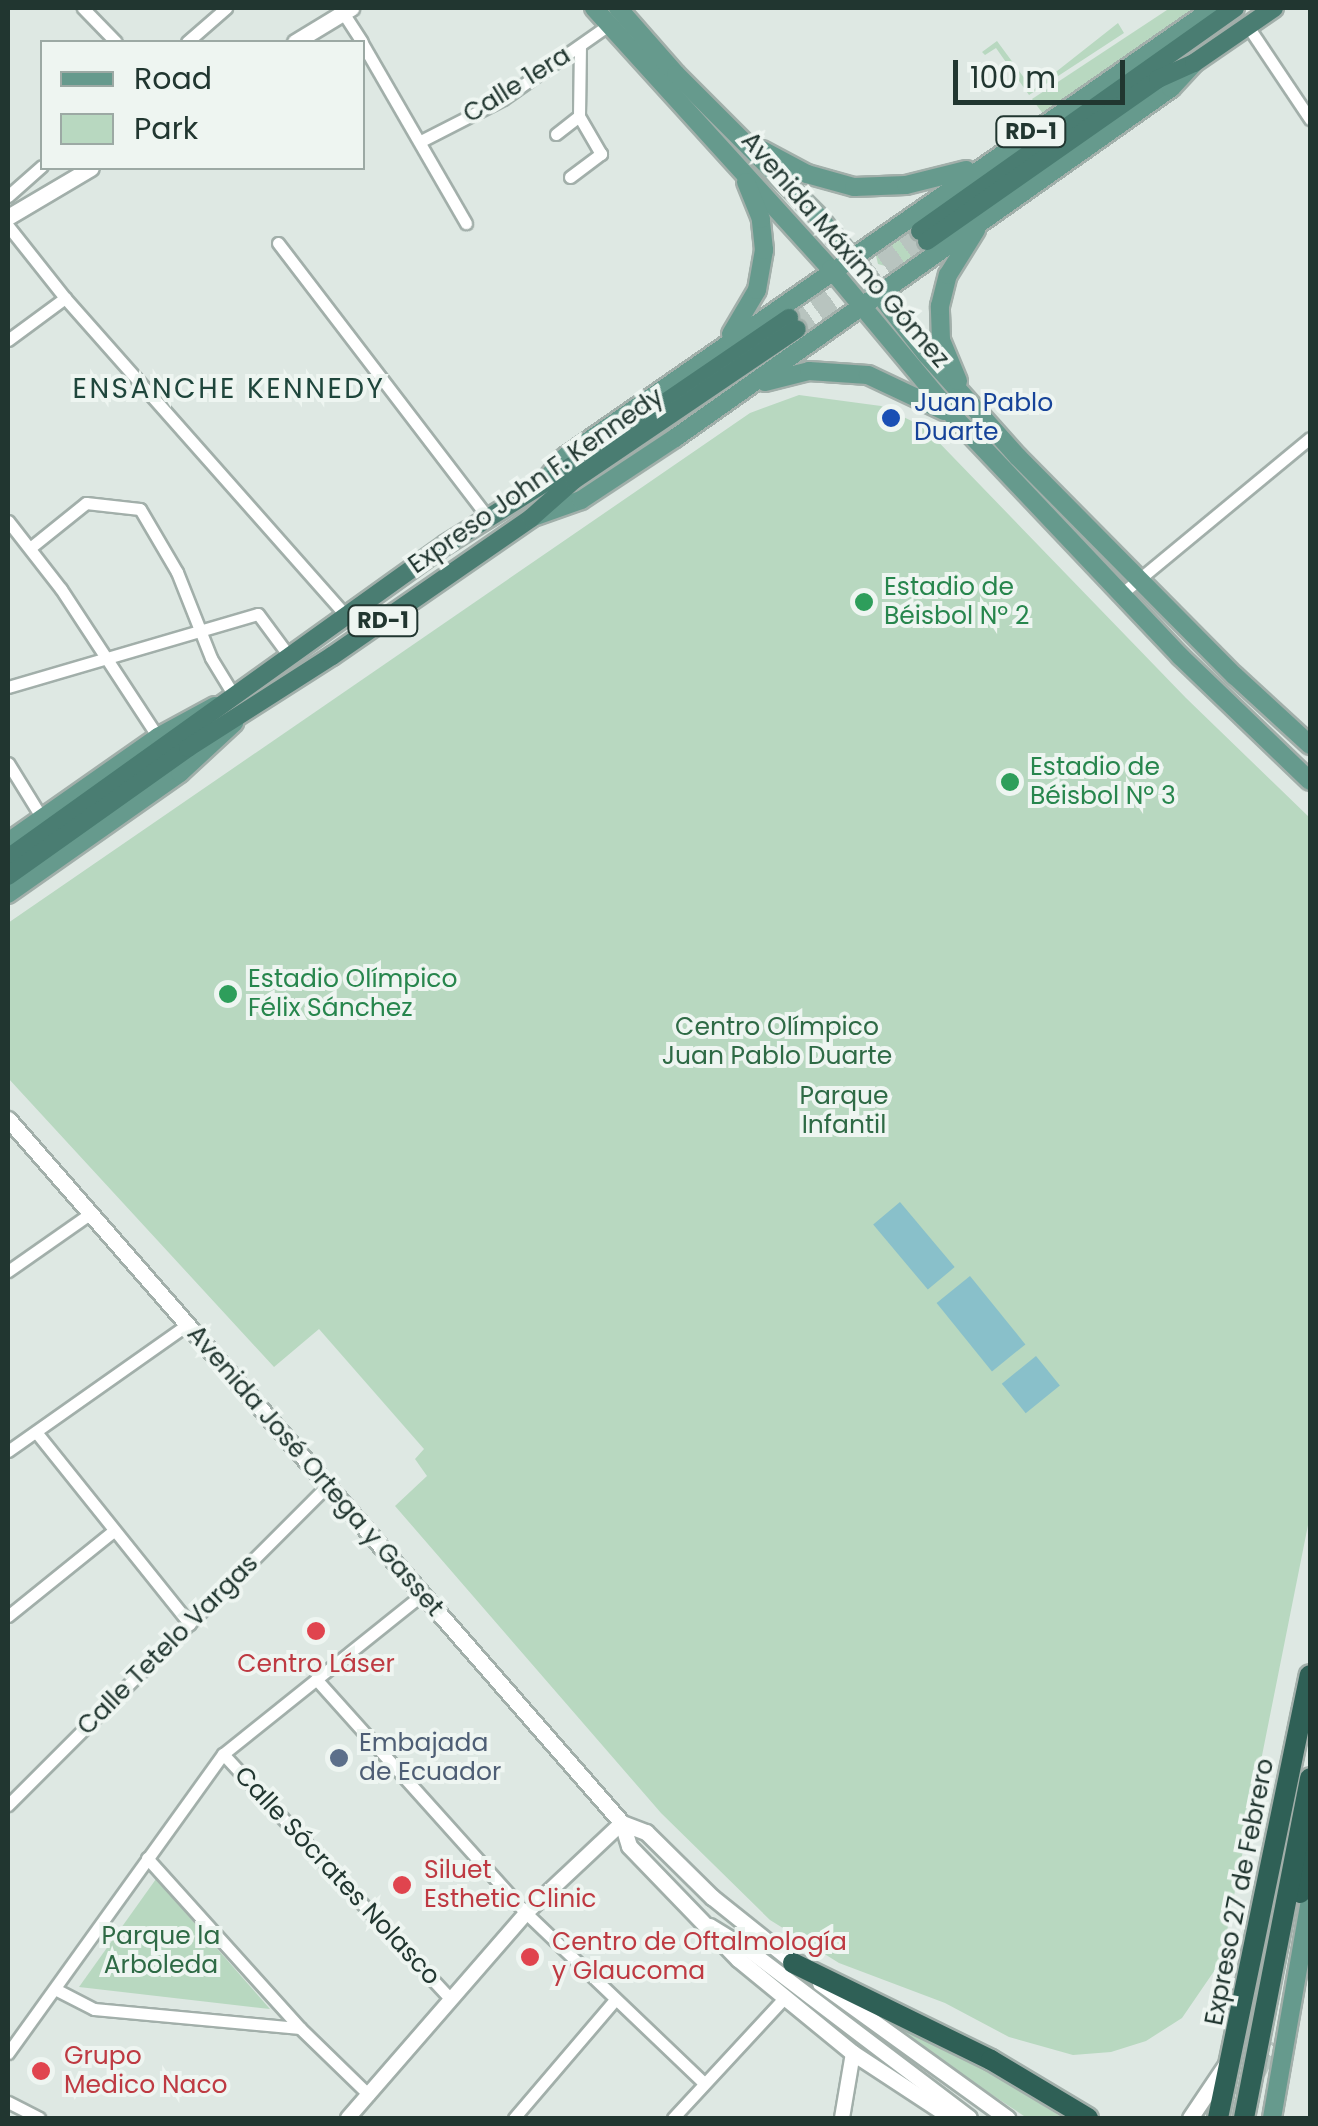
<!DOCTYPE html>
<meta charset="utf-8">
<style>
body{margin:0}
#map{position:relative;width:1318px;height:2126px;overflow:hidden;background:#dee8e3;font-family:Poppins,sans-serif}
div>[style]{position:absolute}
.green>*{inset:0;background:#b8d8c0}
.water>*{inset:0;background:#89c0ca;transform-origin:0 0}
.trunk-tunnel>*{height:18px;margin-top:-9px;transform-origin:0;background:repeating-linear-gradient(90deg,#b8c4bf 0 18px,transparent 0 27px)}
.motorway-tunnel>*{height:20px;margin-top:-10px;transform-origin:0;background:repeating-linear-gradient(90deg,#b8c4bf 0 20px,transparent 0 30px)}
.roads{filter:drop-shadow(2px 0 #a2afaa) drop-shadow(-2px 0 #a2afaa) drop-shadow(0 2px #a2afaa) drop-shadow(0 -2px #a2afaa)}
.minor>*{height:11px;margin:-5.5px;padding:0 5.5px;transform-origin:5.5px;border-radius:5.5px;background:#fff}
.tertiary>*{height:14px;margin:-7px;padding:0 7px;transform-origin:7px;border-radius:7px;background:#fff}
.secondary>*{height:15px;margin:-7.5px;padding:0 7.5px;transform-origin:7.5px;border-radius:7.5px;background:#fff}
.primary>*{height:18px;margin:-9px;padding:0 9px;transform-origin:9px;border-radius:9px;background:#669a8d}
.trunk>*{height:18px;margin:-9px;padding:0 9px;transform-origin:9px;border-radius:9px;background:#4a7d72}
.motorway>*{height:20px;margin:-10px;padding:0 10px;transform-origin:10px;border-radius:10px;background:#2f6056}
.dots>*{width:28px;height:28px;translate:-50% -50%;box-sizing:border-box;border:5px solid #eef5f1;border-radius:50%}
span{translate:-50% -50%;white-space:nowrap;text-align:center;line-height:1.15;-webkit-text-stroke:8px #eef5f1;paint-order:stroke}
.shield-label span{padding:2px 8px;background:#eef5f1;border:2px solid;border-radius:8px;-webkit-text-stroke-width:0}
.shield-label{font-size:22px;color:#213630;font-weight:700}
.street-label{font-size:25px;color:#213630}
.transit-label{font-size:25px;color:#164399}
.left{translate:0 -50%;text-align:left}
.leisure-label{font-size:25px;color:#27864d}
.park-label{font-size:25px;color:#2e6a45}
.health-label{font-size:25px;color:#be3a42}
.service-label{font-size:25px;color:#4e5e75}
.neighbourhood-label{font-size:28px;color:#1f463c;letter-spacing:2.5px}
.frame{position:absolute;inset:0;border:10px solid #213630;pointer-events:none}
.legend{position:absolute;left:40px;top:40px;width:325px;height:130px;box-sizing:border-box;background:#eef5f1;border:2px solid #9ca9a4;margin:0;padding:12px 18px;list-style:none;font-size:30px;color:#213630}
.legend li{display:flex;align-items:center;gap:20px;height:50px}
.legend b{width:50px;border:2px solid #9ca9a4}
.scale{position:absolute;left:953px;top:60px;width:172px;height:45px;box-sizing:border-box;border:5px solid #213630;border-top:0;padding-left:12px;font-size:30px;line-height:35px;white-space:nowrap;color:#213630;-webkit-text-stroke:8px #eef5f1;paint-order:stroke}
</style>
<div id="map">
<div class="green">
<div style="clip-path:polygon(1170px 8px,1209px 8px,1047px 119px,1032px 99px)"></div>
<div style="clip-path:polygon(1118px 23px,1124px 33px,1029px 95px,996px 48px,985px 55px,982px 52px,997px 41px,1033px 90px)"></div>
<div style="clip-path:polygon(912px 221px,930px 244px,896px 269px,878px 264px,874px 247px)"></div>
<div style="clip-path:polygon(799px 395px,881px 406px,924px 427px,1186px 698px,1310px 818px,1310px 1515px,1221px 1961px,1182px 2018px,1146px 2041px,1111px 2052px,1073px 2055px,1009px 2037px,945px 2003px,839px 1963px,770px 1920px,661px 1813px,395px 1506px,427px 1476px,415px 1459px,424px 1449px,319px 1329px,274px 1367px,8px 1078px,8px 923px,750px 413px)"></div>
<div style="clip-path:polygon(156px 1879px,270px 2009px,79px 1987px)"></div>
<div style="clip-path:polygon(853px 2003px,942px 2042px,1063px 2118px,1027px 2118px)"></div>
</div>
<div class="water">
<div style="left:900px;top:1202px;width:85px;height:35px;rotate:50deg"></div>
<div style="left:970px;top:1276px;width:88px;height:43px;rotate:51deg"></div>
<div style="left:1036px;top:1356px;width:38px;height:44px;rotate:51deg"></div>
</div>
<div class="trunk-tunnel">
<div style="left:789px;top:318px;width:157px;rotate:-33.6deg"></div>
<div style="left:797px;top:329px;width:157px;rotate:-34.1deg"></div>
</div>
<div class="motorway-tunnel">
<div style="left:1225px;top:2118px;width:27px;rotate:-48deg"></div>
<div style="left:1243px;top:2098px;width:63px;rotate:-63.4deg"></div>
</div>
<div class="roads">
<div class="minor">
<div style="left:83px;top:8px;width:47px;rotate:45.9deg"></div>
<div style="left:340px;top:8px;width:40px;rotate:57.1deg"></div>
<div style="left:1247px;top:25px;width:113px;rotate:56.2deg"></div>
<div style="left:187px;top:42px;width:52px;rotate:-41.1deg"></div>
<div style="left:362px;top:43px;width:208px;rotate:60deg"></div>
<div style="left:556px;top:134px;width:29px;rotate:-38deg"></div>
<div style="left:421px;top:141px;width:92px;rotate:-27.1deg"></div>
<div style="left:503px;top:99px;width:131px;rotate:-35deg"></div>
<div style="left:570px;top:177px;width:39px;rotate:-37deg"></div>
<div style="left:601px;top:154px;width:44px;rotate:-120.1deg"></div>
<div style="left:579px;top:116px;width:70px;rotate:-89.2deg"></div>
<div style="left:8px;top:196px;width:45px;rotate:-41.4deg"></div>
<div style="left:8px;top:226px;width:92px;rotate:51.6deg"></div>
<div style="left:65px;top:298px;width:423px;rotate:48.5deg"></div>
<div style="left:278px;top:243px;width:344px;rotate:52.6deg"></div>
<div style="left:8px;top:340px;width:71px;rotate:-36.4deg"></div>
<div style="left:8px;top:521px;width:86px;rotate:52.1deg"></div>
<div style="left:61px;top:589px;width:177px;rotate:56.8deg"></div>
<div style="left:30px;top:548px;width:72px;rotate:-38.8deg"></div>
<div style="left:86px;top:503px;width:54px;rotate:6.3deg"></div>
<div style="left:140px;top:509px;width:73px;rotate:59.6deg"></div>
<div style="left:177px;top:572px;width:92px;rotate:68.4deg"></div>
<div style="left:211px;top:658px;width:42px;rotate:58.6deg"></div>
<div style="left:1120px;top:595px;width:246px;rotate:-39.6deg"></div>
<div style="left:8px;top:687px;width:260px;rotate:-16.3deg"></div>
<div style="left:258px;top:614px;width:52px;rotate:53.6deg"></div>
<div style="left:8px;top:763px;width:65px;rotate:58.3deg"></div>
<div style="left:8px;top:1271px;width:98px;rotate:-35deg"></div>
<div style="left:36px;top:1432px;width:246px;rotate:51.3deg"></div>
<div style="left:8px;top:1451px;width:220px;rotate:-35.2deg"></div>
<div style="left:8px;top:1616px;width:134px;rotate:-38.9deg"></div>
<div style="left:316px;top:1679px;width:314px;rotate:48.1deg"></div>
<div style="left:526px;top:1913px;width:245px;rotate:43.7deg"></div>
<div style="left:223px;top:1754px;width:335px;rotate:47.1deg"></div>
<div style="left:8px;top:1805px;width:451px;rotate:-45deg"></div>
<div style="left:147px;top:1858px;width:229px;rotate:48deg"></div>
<div style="left:300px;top:2028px;width:96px;rotate:44.2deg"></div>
<div style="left:55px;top:1989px;width:44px;rotate:27.1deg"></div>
<div style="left:94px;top:2009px;width:207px;rotate:5.3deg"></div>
<div style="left:8px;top:2053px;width:368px;rotate:-54.3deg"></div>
<div style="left:223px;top:1754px;width:256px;rotate:-38.7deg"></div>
<div style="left:8px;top:2102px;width:35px;rotate:27deg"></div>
<div style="left:514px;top:2118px;width:154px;rotate:-49.5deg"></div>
<div style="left:673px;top:2118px;width:165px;rotate:-47.2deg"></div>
</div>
<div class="tertiary">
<div style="left:710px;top:1926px;width:42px;rotate:31.4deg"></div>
<div style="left:746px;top:1948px;width:281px;rotate:37.2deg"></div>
<div style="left:348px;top:2118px;width:271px;rotate:-49deg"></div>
<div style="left:526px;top:1913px;width:132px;rotate:-43.2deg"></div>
<div style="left:842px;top:2118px;width:66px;rotate:-80.4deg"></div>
</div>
<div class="secondary">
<div style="left:295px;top:42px;width:66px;rotate:-31.3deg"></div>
<div style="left:8px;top:217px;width:96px;rotate:-30.6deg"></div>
<div style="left:8px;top:1119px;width:934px;rotate:48.91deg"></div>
<div style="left:622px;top:1823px;width:24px;rotate:73deg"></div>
<div style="left:629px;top:1846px;width:157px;rotate:46deg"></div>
<div style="left:738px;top:1959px;width:149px;rotate:39.3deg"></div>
<div style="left:853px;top:2053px;width:118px;rotate:33.3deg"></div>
<div style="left:622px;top:1823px;width:26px;rotate:21deg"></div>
<div style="left:646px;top:1832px;width:93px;rotate:44.6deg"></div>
<div style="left:712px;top:1897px;width:115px;rotate:38.7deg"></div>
<div style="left:820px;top:1983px;width:231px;rotate:35.8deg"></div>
<div style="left:1190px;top:2118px;width:63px;rotate:-56.1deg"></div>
</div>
<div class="primary">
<div style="left:594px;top:8px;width:353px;rotate:47.8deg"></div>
<div style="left:831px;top:269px;width:194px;rotate:50.2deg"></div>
<div style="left:955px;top:418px;width:328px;rotate:46.6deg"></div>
<div style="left:1180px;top:656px;width:180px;rotate:43.9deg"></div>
<div style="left:618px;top:8px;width:88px;rotate:48.7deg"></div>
<div style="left:676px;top:74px;width:202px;rotate:45deg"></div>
<div style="left:819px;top:217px;width:175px;rotate:52deg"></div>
<div style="left:927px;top:355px;width:137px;rotate:48.3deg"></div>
<div style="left:1018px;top:457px;width:308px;rotate:45.3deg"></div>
<div style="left:1235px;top:676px;width:102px;rotate:42.6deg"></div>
<div style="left:762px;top:150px;width:51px;rotate:28.1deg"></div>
<div style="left:807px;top:174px;width:49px;rotate:15.5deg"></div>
<div style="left:854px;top:187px;width:52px;rotate:-2.2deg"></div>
<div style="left:906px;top:185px;width:62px;rotate:-14deg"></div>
<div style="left:731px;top:334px;width:51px;rotate:-59.4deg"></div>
<div style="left:757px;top:290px;width:41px;rotate:-80.1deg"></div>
<div style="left:764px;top:250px;width:31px;rotate:-96deg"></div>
<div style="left:761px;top:219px;width:40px;rotate:-112deg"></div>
<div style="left:958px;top:381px;width:44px;rotate:-112.5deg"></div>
<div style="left:941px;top:340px;width:34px;rotate:-92deg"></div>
<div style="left:940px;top:306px;width:32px;rotate:-76deg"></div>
<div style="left:948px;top:275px;width:53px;rotate:-58.1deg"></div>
<div style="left:765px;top:382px;width:45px;rotate:-14deg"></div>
<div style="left:809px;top:371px;width:59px;rotate:3.9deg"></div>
<div style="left:868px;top:375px;width:84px;rotate:25.3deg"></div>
<div style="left:549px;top:476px;width:25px;rotate:-50deg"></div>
<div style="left:565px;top:457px;width:789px;rotate:-34.68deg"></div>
<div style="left:533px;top:517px;width:51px;rotate:-19.5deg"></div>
<div style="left:581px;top:500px;width:113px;rotate:-33.4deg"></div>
<div style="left:675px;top:438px;width:607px;rotate:-35.21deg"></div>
<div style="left:1171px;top:88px;width:34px;rotate:-47deg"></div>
<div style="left:8px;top:842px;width:183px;rotate:-35deg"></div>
<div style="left:158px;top:737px;width:65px;rotate:-28.5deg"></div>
<div style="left:8px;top:894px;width:210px;rotate:-35.1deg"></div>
<div style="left:180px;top:773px;width:74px;rotate:-42.8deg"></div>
<div style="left:1272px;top:2118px;width:221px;rotate:-80.1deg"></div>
</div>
<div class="trunk">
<div style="left:920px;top:231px;width:386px;rotate:-35.3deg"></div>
<div style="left:927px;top:241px;width:282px;rotate:-35deg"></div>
<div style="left:1158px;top:79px;width:39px;rotate:-24deg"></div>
<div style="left:1194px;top:63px;width:97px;rotate:-34.5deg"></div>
<div style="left:8px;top:858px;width:538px;rotate:-35.61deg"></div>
<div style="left:445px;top:545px;width:150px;rotate:-31.9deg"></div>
<div style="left:572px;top:466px;width:263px;rotate:-34.3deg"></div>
<div style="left:8px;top:876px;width:221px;rotate:-35.4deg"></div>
<div style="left:188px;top:748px;width:171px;rotate:-32.6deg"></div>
<div style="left:332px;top:656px;width:242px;rotate:-34.7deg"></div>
<div style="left:531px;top:518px;width:57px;rotate:-41.5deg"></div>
<div style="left:574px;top:480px;width:269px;rotate:-34.1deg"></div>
</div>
<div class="motorway">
<div style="left:1300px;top:1893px;width:53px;rotate:-79.1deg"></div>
<div style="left:793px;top:1963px;width:220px;rotate:26.1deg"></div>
<div style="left:991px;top:2060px;width:113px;rotate:30.9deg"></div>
<div style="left:1218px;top:2118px;width:452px;rotate:-78.3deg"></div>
<div style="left:1244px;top:2118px;width:346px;rotate:-79deg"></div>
</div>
</div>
<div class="dots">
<div style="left:891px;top:418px;background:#1a4fb4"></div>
<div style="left:864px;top:602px;background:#2e9e5b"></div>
<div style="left:1010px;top:782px;background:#2e9e5b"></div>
<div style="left:228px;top:994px;background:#2e9e5b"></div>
<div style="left:316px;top:1631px;background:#e0444e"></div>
<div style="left:339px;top:1758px;background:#5c6f8a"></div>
<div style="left:402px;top:1885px;background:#e0444e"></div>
<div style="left:530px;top:1957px;background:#e0444e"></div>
<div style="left:41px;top:2071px;background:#e0444e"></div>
</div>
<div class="shield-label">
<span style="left:1031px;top:132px">RD-1</span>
<span style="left:383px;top:621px">RD-1</span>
</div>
<div class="street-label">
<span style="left:517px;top:85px;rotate:-32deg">Calle 1era</span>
<span style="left:845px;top:250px;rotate:49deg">Avenida Máximo Gómez</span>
<span style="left:536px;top:481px;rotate:-35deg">Expreso John F. Kennedy</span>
<span style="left:315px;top:1471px;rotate:49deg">Avenida José Ortega y Gasset</span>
<span style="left:168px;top:1645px;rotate:-45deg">Calle Tetelo Vargas</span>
<span style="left:337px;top:1876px;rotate:47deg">Calle Sócrates Nolasco</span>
<span style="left:1240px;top:1892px;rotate:-79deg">Expreso 27 de Febrero</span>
</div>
<div class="transit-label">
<span class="left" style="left:914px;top:418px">Juan Pablo<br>Duarte</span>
</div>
<div class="leisure-label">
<span class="left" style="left:884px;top:602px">Estadio de<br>Béisbol Nº 2</span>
<span class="left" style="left:1030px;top:782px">Estadio de<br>Béisbol Nº 3</span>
<span class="left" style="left:248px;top:994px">Estadio Olímpico<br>Félix Sánchez</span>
</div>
<div class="park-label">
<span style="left:777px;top:1042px">Centro Olímpico<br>Juan Pablo Duarte</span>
<span style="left:844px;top:1111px">Parque<br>Infantil</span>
<span style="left:161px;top:1951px">Parque la<br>Arboleda</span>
</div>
<div class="health-label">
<span style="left:316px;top:1664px">Centro Láser</span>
<span class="left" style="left:424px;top:1885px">Siluet<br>Esthetic Clinic</span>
<span class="left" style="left:552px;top:1957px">Centro de Oftalmología<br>y Glaucoma</span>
<span class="left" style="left:64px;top:2071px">Grupo<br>Medico Naco</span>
</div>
<div class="service-label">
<span class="left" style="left:359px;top:1758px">Embajada<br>de Ecuador</span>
</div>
<div class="neighbourhood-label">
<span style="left:229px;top:389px">ENSANCHE KENNEDY</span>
</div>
<div class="frame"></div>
<ul class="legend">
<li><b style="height:12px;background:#669a8d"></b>Road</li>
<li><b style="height:28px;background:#b8d8c0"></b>Park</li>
</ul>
<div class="scale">100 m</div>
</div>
